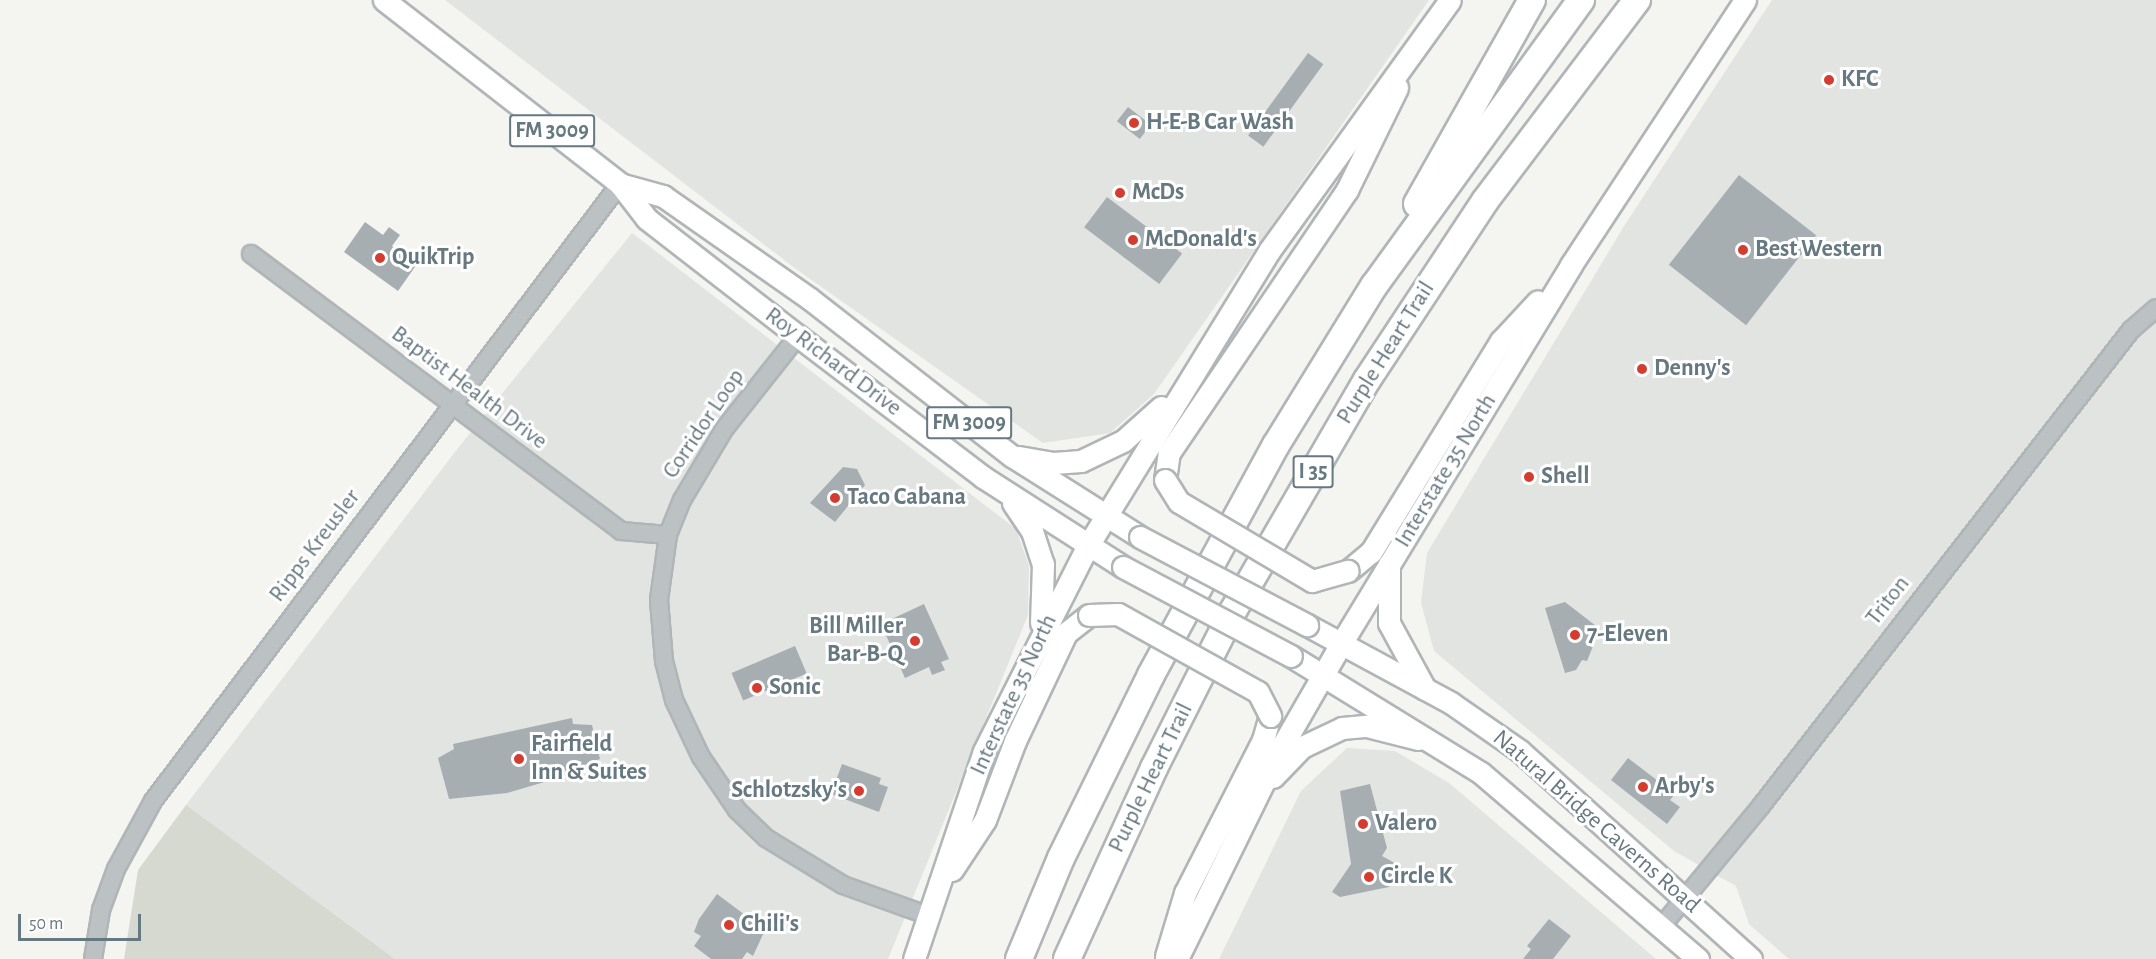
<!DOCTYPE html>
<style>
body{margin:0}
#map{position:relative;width:2156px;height:959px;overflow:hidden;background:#f4f4f1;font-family:"Alegreya Sans",sans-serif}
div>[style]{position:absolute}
.built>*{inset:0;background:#e2e4e2}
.green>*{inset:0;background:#d5d9d0}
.building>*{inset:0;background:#a6aeb2;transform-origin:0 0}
.roads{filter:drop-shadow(2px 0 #b0b5b7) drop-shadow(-2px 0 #b0b5b7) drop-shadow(0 2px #b0b5b7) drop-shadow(0 -2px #b0b5b7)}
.minor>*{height:16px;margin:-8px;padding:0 8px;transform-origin:8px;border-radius:8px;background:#bcc1c3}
.major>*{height:21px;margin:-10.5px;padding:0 10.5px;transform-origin:10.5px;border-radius:10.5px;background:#fff}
.highway>*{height:26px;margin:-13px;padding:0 13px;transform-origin:13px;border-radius:13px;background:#fff}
.bridges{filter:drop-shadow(2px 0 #b0b5b7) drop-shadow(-2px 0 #b0b5b7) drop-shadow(0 2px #b0b5b7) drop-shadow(0 -2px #b0b5b7)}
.major-bridge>*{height:21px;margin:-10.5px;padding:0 10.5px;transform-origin:10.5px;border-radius:10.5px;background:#fff}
.dots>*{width:16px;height:16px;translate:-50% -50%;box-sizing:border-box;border:3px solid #fff;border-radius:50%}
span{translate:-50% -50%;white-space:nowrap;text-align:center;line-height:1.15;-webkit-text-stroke:6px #fff;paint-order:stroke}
.shield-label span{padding:2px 4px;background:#fff;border:2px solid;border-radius:4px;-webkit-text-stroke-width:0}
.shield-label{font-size:22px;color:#667880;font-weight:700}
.poi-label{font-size:24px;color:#667880;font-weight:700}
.left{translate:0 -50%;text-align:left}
.right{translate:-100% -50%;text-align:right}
.street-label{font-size:24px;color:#667880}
.scale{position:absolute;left:18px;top:914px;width:123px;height:27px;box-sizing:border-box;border:3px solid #667880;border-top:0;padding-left:8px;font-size:18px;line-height:21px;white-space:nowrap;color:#667880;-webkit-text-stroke:4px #fff;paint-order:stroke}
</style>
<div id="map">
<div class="built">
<div style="clip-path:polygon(445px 0,1429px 0,1154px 394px,1110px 433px,1043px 443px,796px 269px)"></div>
<div style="clip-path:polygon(1772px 0,2156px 0,2156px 959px,1789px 959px,1749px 924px,1736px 886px,1674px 851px,1434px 651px,1421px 603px,1427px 553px,1626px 223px)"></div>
<div style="clip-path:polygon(632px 233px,1016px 529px,1029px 566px,1028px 615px,888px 959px,395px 959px,186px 805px,458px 448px)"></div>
<div style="clip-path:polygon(1347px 748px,1395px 751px,1449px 783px,1656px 959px,1219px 959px,1301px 791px)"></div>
</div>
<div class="green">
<div style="clip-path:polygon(186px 805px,227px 835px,395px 959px,124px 959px,138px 870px)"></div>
</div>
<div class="building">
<div style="left:1308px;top:53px;width:19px;height:102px;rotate:36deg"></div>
<div style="left:1128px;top:107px;width:29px;height:18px;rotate:38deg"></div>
<div style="left:1739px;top:175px;width:98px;height:114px;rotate:38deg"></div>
<div style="left:1107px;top:197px;width:94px;height:38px;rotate:37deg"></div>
<div style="clip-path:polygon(365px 222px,383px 235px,389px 227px,400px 235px,392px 246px,417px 264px,398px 291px,344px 252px)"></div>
<div style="clip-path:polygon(843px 467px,857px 469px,865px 485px,835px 522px,810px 503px)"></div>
<div style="clip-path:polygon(1565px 602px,1600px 629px,1587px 661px,1582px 660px,1576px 670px,1565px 673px,1545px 608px)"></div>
<div style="clip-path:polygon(924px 604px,949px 659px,941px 662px,945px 670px,932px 675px,929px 667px,905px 678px,881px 624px)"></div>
<div style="left:795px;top:646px;width:30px;height:69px;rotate:67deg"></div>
<div style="clip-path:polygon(572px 718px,573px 724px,592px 725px,600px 759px,585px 765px,585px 770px,507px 793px,449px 799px,438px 758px,454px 749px,453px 744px)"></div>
<div style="clip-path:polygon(1628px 758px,1675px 794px,1670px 800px,1680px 807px,1667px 824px,1611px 780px)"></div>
<div style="clip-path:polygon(842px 764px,881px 778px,879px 784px,888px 787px,879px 812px,831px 794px)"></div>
<div style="clip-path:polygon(1370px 784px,1387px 848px,1382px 856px,1402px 867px,1389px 887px,1340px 897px,1332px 892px,1351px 864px,1340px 791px)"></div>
<div style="clip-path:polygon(717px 894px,765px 930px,753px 956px,747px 952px,742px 959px,711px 959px,694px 946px,701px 936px,694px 932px,699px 919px)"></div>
<div style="clip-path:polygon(1549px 919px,1571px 936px,1553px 959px,1523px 959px,1531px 949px,1527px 946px)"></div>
</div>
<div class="roads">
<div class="minor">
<div style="left:251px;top:254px;width:462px;rotate:36.8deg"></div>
<div style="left:621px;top:531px;width:47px;rotate:4.9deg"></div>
<div style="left:798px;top:336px;width:117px;rotate:128.4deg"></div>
<div style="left:725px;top:428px;width:84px;rotate:120.8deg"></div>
<div style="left:682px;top:500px;width:38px;rotate:112deg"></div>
<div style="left:668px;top:535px;width:66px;rotate:97.9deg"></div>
<div style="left:659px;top:600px;width:61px;rotate:85.3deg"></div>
<div style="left:664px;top:661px;width:40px;rotate:75.6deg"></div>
<div style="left:674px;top:700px;width:63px;rotate:64.7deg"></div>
<div style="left:701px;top:757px;width:64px;rotate:55.8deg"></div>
<div style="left:737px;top:810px;width:40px;rotate:44deg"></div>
<div style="left:766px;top:838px;width:90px;rotate:31.4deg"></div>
<div style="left:843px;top:885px;width:91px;rotate:19.8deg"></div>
<div style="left:1661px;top:927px;width:157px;rotate:-50.4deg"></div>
<div style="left:1761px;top:806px;width:603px;rotate:-52.14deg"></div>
<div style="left:2131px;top:330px;width:33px;rotate:-41deg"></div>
<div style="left:93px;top:959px;width:50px;rotate:-80.7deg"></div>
<div style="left:101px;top:910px;width:44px;rotate:-69.9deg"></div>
<div style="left:116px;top:869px;width:77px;rotate:-61.4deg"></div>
<div style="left:153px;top:801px;width:774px;rotate:-52.88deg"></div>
</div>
<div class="major">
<div style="left:384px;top:0;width:299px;rotate:37.9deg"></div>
<div style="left:620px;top:184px;width:44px;rotate:52.4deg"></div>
<div style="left:647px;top:219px;width:191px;rotate:37.8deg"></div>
<div style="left:798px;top:336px;width:233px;rotate:37.3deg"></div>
<div style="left:983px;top:477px;width:166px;rotate:32.7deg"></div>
<div style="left:620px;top:184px;width:45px;rotate:15.6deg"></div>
<div style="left:663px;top:196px;width:179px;rotate:35deg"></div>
<div style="left:810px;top:299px;width:256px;rotate:37.9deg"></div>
<div style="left:1012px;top:456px;width:151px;rotate:32.3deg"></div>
<div style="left:1019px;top:457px;width:35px;rotate:10deg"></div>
<div style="left:1053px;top:463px;width:28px;rotate:-4deg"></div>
<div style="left:1081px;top:461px;width:47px;rotate:-25.5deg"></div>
<div style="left:1123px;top:441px;width:51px;rotate:-41.8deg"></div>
<div style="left:1165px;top:480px;width:27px;rotate:-82deg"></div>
<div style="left:1169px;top:453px;width:318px;rotate:-55.9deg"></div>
<div style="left:1347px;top:190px;width:114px;rotate:-63.9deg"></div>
<div style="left:1013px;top:503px;width:34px;rotate:56deg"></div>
<div style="left:1032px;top:531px;width:35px;rotate:72deg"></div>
<div style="left:1043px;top:564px;width:59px;rotate:91.9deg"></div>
<div style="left:1389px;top:564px;width:59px;rotate:90deg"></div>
<div style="left:1389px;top:623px;width:75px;rotate:61.4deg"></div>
<div style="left:1348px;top:571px;width:30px;rotate:-40deg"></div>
<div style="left:1371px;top:552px;width:248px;rotate:-58.4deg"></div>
<div style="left:1501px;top:341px;width:54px;rotate:-47.2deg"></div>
<div style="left:1307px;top:625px;width:164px;rotate:28.4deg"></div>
<div style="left:1451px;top:703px;width:84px;rotate:34.8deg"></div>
<div style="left:1520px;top:751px;width:311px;rotate:42deg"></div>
<div style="left:1291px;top:656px;width:223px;rotate:31.6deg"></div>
<div style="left:1481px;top:773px;width:286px;rotate:40.6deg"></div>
<div style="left:1273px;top:777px;width:42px;rotate:-46deg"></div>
<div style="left:1302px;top:747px;width:44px;rotate:-25.4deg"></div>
<div style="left:1342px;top:728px;width:25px;rotate:-5deg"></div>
<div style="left:1367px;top:726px;width:53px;rotate:14.3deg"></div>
<div style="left:952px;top:870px;width:60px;rotate:-56.6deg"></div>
<div style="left:985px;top:820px;width:85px;rotate:-69.2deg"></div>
<div style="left:1015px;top:741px;width:119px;rotate:-64.7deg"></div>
<div style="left:1066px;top:633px;width:29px;rotate:-38deg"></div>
<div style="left:1166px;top:956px;width:66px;rotate:-73.2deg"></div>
<div style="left:1185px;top:893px;width:172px;rotate:-63deg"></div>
<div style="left:1263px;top:740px;width:25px;rotate:-74deg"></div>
<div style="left:914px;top:959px;width:219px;rotate:-71.4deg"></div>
<div style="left:984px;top:751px;width:229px;rotate:-63.2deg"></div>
<div style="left:1087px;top:547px;width:347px;rotate:-58.4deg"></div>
<div style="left:1269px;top:251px;width:309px;rotate:-54.2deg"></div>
<div style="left:1177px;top:959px;width:227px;rotate:-63.9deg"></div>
<div style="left:1277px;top:755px;width:130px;rotate:-60.1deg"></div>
<div style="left:1342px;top:642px;width:441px;rotate:-58.7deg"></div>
<div style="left:1571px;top:265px;width:317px;rotate:-56.7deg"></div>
</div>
<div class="highway">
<div style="left:1417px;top:204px;width:234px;rotate:-60.6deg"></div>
<div style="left:1019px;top:959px;width:109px;rotate:-67.4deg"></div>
<div style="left:1061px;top:858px;width:204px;rotate:-63.8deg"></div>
<div style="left:1151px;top:675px;width:262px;rotate:-61.5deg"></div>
<div style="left:1276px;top:445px;width:187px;rotate:-58.4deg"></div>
<div style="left:1374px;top:286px;width:353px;rotate:-54.1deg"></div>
<div style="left:1067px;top:959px;width:210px;rotate:-65.5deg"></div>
<div style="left:1154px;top:768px;width:176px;rotate:-63.3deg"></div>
<div style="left:1233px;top:611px;width:267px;rotate:-59.9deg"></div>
<div style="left:1367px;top:380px;width:214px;rotate:-56.6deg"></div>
<div style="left:1485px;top:201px;width:252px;rotate:-52.9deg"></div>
</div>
</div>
<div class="bridges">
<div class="major-bridge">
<div style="left:1165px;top:480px;width:26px;rotate:58deg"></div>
<div style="left:1179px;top:502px;width:155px;rotate:30.7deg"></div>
<div style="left:1312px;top:581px;width:37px;rotate:-16deg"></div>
<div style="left:1140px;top:537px;width:189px;rotate:27.8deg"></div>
<div style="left:1123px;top:567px;width:190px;rotate:27.9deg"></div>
<div style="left:1089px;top:615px;width:29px;rotate:-2deg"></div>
<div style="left:1118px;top:614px;width:160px;rotate:29.1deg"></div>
<div style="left:1258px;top:692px;width:27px;rotate:63deg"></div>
</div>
</div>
<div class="dots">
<div style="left:1829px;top:80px;background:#d53c30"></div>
<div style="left:1134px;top:123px;background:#d53c30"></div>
<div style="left:1120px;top:193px;background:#d53c30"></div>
<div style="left:1133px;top:240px;background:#d53c30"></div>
<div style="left:1743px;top:250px;background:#d53c30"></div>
<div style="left:380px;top:258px;background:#d53c30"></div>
<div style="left:1642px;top:369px;background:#d53c30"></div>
<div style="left:1529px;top:477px;background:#d53c30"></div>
<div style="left:835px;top:498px;background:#d53c30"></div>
<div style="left:1575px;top:635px;background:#d53c30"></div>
<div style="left:915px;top:641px;background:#d53c30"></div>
<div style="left:757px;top:688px;background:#d53c30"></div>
<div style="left:519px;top:759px;background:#d53c30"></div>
<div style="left:1643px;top:787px;background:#d53c30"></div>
<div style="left:859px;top:791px;background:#d53c30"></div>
<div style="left:1363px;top:824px;background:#d53c30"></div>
<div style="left:1369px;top:877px;background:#d53c30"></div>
<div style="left:729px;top:925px;background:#d53c30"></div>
</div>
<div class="shield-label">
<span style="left:552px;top:131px">FM 3009</span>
<span style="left:969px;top:423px">FM 3009</span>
<span style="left:1313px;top:472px">I 35</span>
</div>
<div class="poi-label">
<span class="left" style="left:1841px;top:80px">KFC</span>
<span class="left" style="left:1146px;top:123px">H-E-B Car Wash</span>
<span class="left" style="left:1132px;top:193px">McDs</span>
<span class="left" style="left:1145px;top:240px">McDonald's</span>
<span class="left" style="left:1755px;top:250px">Best Western</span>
<span class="left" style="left:392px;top:258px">QuikTrip</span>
<span class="left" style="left:1654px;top:369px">Denny's</span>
<span class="left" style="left:1541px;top:477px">Shell</span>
<span class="left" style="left:847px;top:498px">Taco Cabana</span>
<span class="right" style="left:903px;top:641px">Bill Miller<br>Bar-B-Q</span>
<span class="left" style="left:1587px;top:635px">7-Eleven</span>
<span class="left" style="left:769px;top:688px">Sonic</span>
<span class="left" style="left:531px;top:759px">Fairfield<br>Inn &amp; Suites</span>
<span class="left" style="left:1655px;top:787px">Arby's</span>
<span class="right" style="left:847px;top:791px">Schlotzsky's</span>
<span class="left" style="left:1375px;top:824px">Valero</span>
<span class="left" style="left:1381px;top:877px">Circle K</span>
<span class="left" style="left:741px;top:925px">Chili's</span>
</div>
<div class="street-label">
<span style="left:1386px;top:353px;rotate:-58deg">Purple Heart Trail</span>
<span style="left:833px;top:362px;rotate:37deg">Roy Richard Drive</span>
<span style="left:469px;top:388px;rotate:37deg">Baptist Health Drive</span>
<span style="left:704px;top:424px;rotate:-56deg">Corridor Loop</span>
<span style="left:1446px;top:471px;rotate:-59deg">Interstate 35 North</span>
<span style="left:315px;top:546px;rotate:-53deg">Ripps Kreusler</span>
<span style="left:1888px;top:601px;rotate:-52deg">Triton</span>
<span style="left:1014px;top:695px;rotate:-65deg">Interstate 35 North</span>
<span style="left:1151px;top:778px;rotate:-64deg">Purple Heart Trail</span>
<span style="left:1596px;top:822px;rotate:41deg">Natural Bridge Caverns Road</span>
</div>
<div class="scale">50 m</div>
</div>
